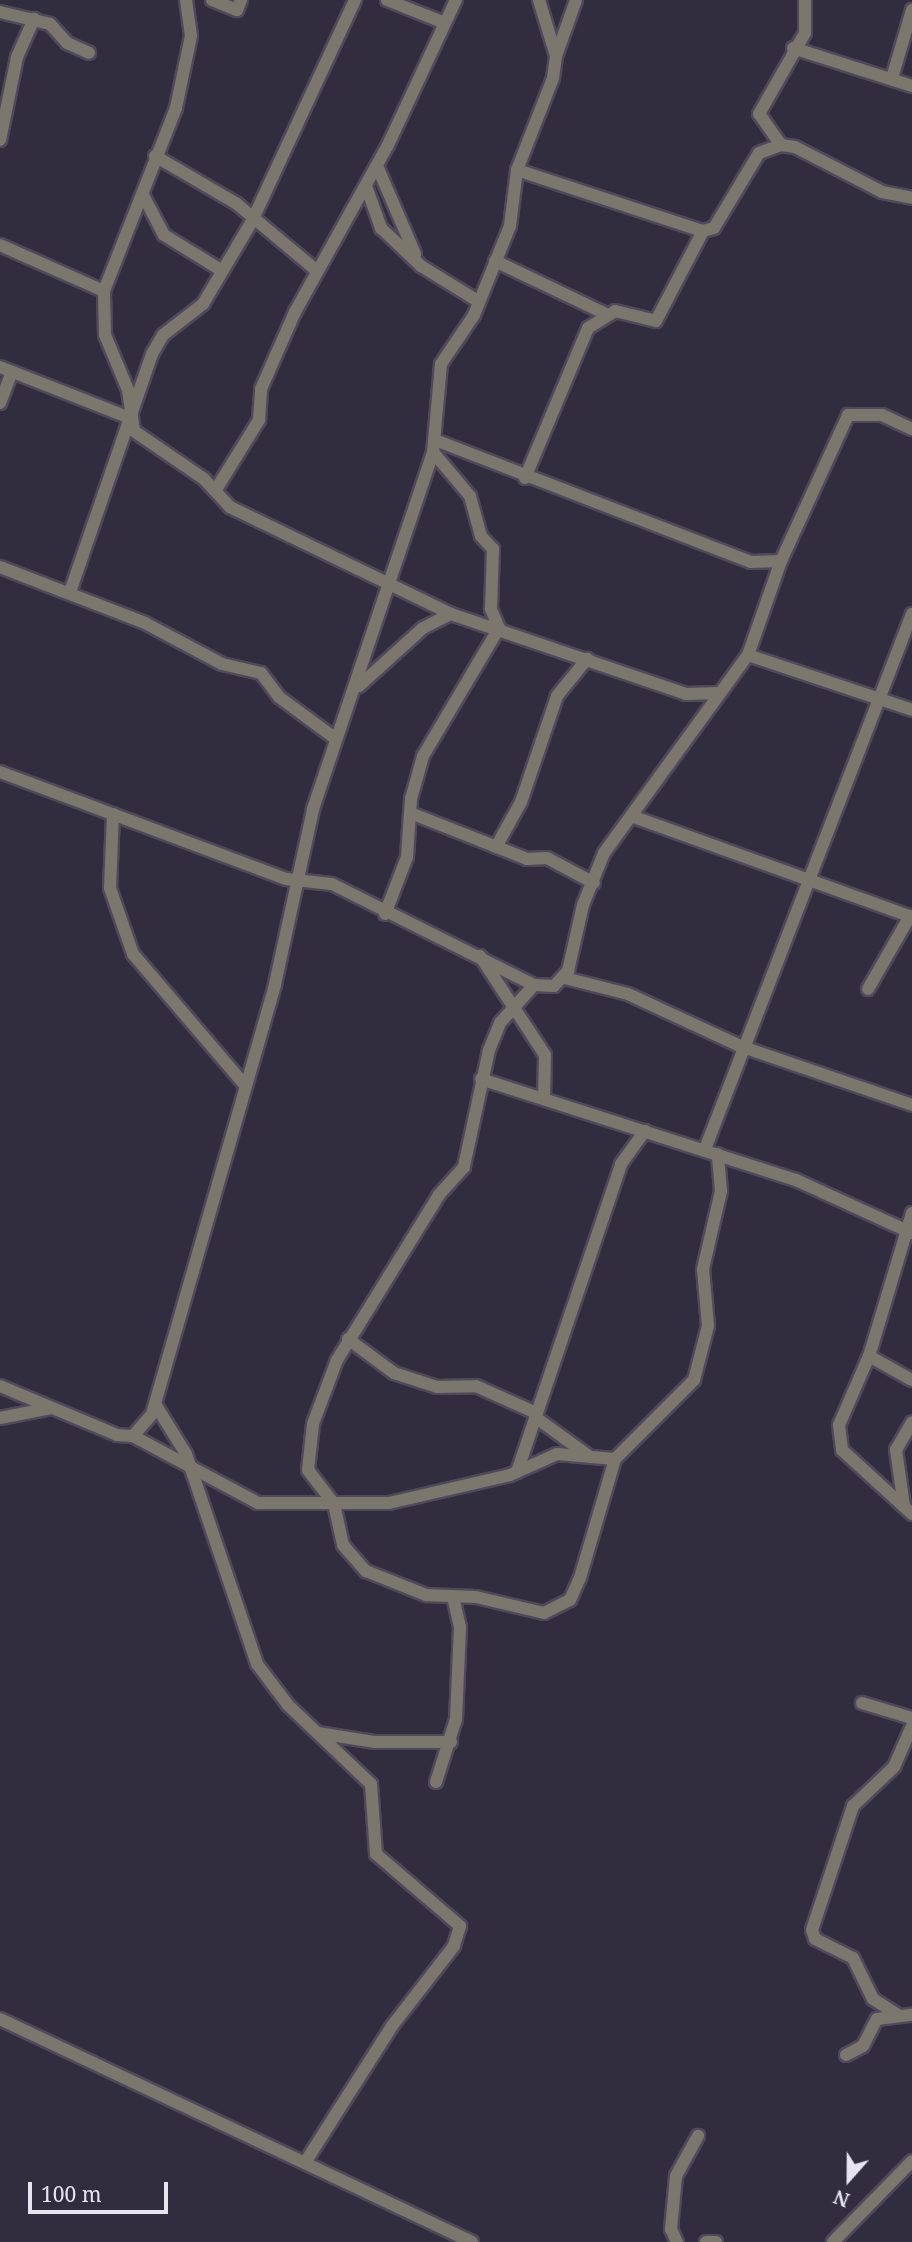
<!DOCTYPE html>
<style>
body{margin:0}
#map{position:relative;width:912px;height:2242px;overflow:hidden;background:#322c3f;font-family:"Noto Serif",serif}
div>[style]{position:absolute}
.roads{filter:drop-shadow(2px 0 #4f495b) drop-shadow(-2px 0 #4f495b) drop-shadow(0 2px #4f495b) drop-shadow(0 -2px #4f495b)}
.minor>*{height:12px;margin:-6px;padding:0 6px;transform-origin:6px;border-radius:6px;background:#7b776d}
span{translate:-50% -50%;white-space:nowrap;text-align:center;line-height:1.15;-webkit-text-stroke:7px #322c3f;paint-order:stroke}
.north{position:absolute;left:814px;top:2144px;width:70px;height:70px;-webkit-text-stroke:5px #322c3f;paint-order:stroke;rotate:201deg;font-size:19px;font-weight:700;line-height:28px;text-align:center;color:#e7e4f0}
.north::after{content:'';display:block;margin:auto;width:24px;height:32px;background:#e7e4f0;clip-path:polygon(50% 0,100% 100%,50% 72%,0 100%)}
.scale{position:absolute;left:28px;top:2182px;width:140px;height:32px;box-sizing:border-box;border:4px solid #e7e4f0;border-top:0;padding-left:9px;font-size:21px;line-height:24px;white-space:nowrap;color:#e7e4f0;-webkit-text-stroke:5px #322c3f;paint-order:stroke}
</style>
<div id="map">
<div class="roads">
<div class="minor">
<div style="left:186px;top:0;width:36px;rotate:82deg"></div>
<div style="left:191px;top:36px;width:74px;rotate:101.8deg"></div>
<div style="left:176px;top:108px;width:197px;rotate:111.5deg"></div>
<div style="left:104px;top:291px;width:44px;rotate:88.7deg"></div>
<div style="left:105px;top:335px;width:60px;rotate:67.3deg"></div>
<div style="left:128px;top:390px;width:41px;rotate:81.7deg"></div>
<div style="left:134px;top:431px;width:85px;rotate:34.4deg"></div>
<div style="left:204px;top:479px;width:38px;rotate:47deg"></div>
<div style="left:230px;top:507px;width:246px;rotate:25.8deg"></div>
<div style="left:451px;top:614px;width:248px;rotate:18.8deg"></div>
<div style="left:686px;top:694px;width:32px;rotate:-2deg"></div>
<div style="left:212px;top:0;width:27px;rotate:22deg"></div>
<div style="left:237px;top:10px;width:11px;rotate:-68deg"></div>
<div style="left:387px;top:0;width:62px;rotate:21.6deg"></div>
<div style="left:0;top:12px;width:51px;rotate:13.5deg"></div>
<div style="left:50px;top:24px;width:25px;rotate:48deg"></div>
<div style="left:67px;top:43px;width:24px;rotate:24deg"></div>
<div style="left:793px;top:48px;width:125px;rotate:17.7deg"></div>
<div style="left:556px;top:56px;width:59px;rotate:-70.3deg"></div>
<div style="left:892px;top:78px;width:71px;rotate:-73.6deg"></div>
<div style="left:0;top:140px;width:85px;rotate:-78.4deg"></div>
<div style="left:17px;top:57px;width:42px;rotate:-65.9deg"></div>
<div style="left:781px;top:145px;width:38px;rotate:-125deg"></div>
<div style="left:759px;top:114px;width:93px;rotate:-60.4deg"></div>
<div style="left:805px;top:33px;width:33px;rotate:-90deg"></div>
<div style="left:155px;top:156px;width:95px;rotate:30.3deg"></div>
<div style="left:237px;top:204px;width:103px;rotate:39.9deg"></div>
<div style="left:377px;top:166px;width:96px;rotate:66.6deg"></div>
<div style="left:517px;top:170px;width:196px;rotate:18.2deg"></div>
<div style="left:703px;top:231px;width:11px;rotate:-15deg"></div>
<div style="left:714px;top:228px;width:87px;rotate:-59deg"></div>
<div style="left:759px;top:153px;width:23px;rotate:-20deg"></div>
<div style="left:781px;top:145px;width:14px;rotate:8deg"></div>
<div style="left:795px;top:147px;width:98px;rotate:27.3deg"></div>
<div style="left:882px;top:192px;width:31px;rotate:11deg"></div>
<div style="left:366px;top:186px;width:45px;rotate:70.3deg"></div>
<div style="left:381px;top:228px;width:55px;rotate:43.5deg"></div>
<div style="left:421px;top:266px;width:67px;rotate:31.6deg"></div>
<div style="left:143px;top:195px;width:45px;rotate:62.3deg"></div>
<div style="left:164px;top:235px;width:67px;rotate:31.6deg"></div>
<div style="left:0;top:245px;width:114px;rotate:23.9deg"></div>
<div style="left:495px;top:261px;width:121px;rotate:25.5deg"></div>
<div style="left:0;top:367px;width:140px;rotate:21.4deg"></div>
<div style="left:0;top:403px;width:33px;rotate:-69deg"></div>
<div style="left:435px;top:440px;width:339px;rotate:21.1deg"></div>
<div style="left:751px;top:562px;width:30px;rotate:-2deg"></div>
<div style="left:525px;top:478px;width:163px;rotate:-67.2deg"></div>
<div style="left:588px;top:328px;width:32px;rotate:-32deg"></div>
<div style="left:615px;top:311px;width:42px;rotate:13.7deg"></div>
<div style="left:656px;top:321px;width:102px;rotate:-62.4deg"></div>
<div style="left:215px;top:491px;width:84px;rotate:-58.2deg"></div>
<div style="left:259px;top:420px;width:31px;rotate:-86deg"></div>
<div style="left:261px;top:389px;width:84px;rotate:-66.2deg"></div>
<div style="left:295px;top:312px;width:191px;rotate:-60.9deg"></div>
<div style="left:388px;top:145px;width:160px;rotate:-64.9deg"></div>
<div style="left:0;top:567px;width:155px;rotate:21.1deg"></div>
<div style="left:145px;top:623px;width:87px;rotate:28deg"></div>
<div style="left:222px;top:664px;width:40px;rotate:13deg"></div>
<div style="left:261px;top:673px;width:30px;rotate:53deg"></div>
<div style="left:279px;top:697px;width:71px;rotate:36.4deg"></div>
<div style="left:70px;top:592px;width:252px;rotate:-71deg"></div>
<div style="left:152px;top:354px;width:22px;rotate:-60deg"></div>
<div style="left:163px;top:335px;width:51px;rotate:-37.8deg"></div>
<div style="left:203px;top:304px;width:96px;rotate:-59.4deg"></div>
<div style="left:252px;top:221px;width:244px;rotate:-65deg"></div>
<div style="left:748px;top:655px;width:173px;rotate:18.5deg"></div>
<div style="left:359px;top:686px;width:86px;rotate:-42.2deg"></div>
<div style="left:423px;top:628px;width:31px;rotate:-27deg"></div>
<div style="left:0;top:772px;width:305px;rotate:20.5deg"></div>
<div style="left:286px;top:879px;width:46px;rotate:6.2deg"></div>
<div style="left:332px;top:884px;width:226px;rotate:26.6deg"></div>
<div style="left:534px;top:985px;width:20px;rotate:3deg"></div>
<div style="left:554px;top:986px;width:21px;rotate:-47deg"></div>
<div style="left:568px;top:971px;width:68px;rotate:-77.2deg"></div>
<div style="left:583px;top:905px;width:56px;rotate:-68deg"></div>
<div style="left:604px;top:853px;width:245px;rotate:-54deg"></div>
<div style="left:748px;top:655px;width:100px;rotate:-70.7deg"></div>
<div style="left:781px;top:561px;width:161px;rotate:-65.3deg"></div>
<div style="left:848px;top:415px;width:34px"></div>
<div style="left:882px;top:415px;width:33px;rotate:25deg"></div>
<div style="left:113px;top:814px;width:74px;rotate:92.3deg"></div>
<div style="left:110px;top:888px;width:70px;rotate:70.8deg"></div>
<div style="left:133px;top:954px;width:172px;rotate:49.5deg"></div>
<div style="left:413px;top:814px;width:123px;rotate:21.5deg"></div>
<div style="left:527px;top:859px;width:20px;rotate:-3deg"></div>
<div style="left:547px;top:858px;width:53px;rotate:28deg"></div>
<div style="left:634px;top:817px;width:295px;rotate:19.8deg"></div>
<div style="left:496px;top:847px;width:51px;rotate:-60.9deg"></div>
<div style="left:521px;top:802px;width:112px;rotate:-71.2deg"></div>
<div style="left:557px;top:696px;width:48px;rotate:-51deg"></div>
<div style="left:385px;top:914px;width:61px;rotate:-68.9deg"></div>
<div style="left:407px;top:857px;width:58px;rotate:-86.1deg"></div>
<div style="left:411px;top:799px;width:45px;rotate:-74.4deg"></div>
<div style="left:423px;top:756px;width:149px;rotate:-59.3deg"></div>
<div style="left:499px;top:628px;width:21px;rotate:-113deg"></div>
<div style="left:491px;top:609px;width:60px;rotate:-88.1deg"></div>
<div style="left:493px;top:549px;width:18px;rotate:-133deg"></div>
<div style="left:481px;top:536px;width:41px;rotate:-105.4deg"></div>
<div style="left:470px;top:496px;width:57px;rotate:-130.1deg"></div>
<div style="left:480px;top:956px;width:118px;rotate:56.7deg"></div>
<div style="left:545px;top:1055px;width:44px;rotate:91.3deg"></div>
<div style="left:565px;top:978px;width:65px;rotate:14.3deg"></div>
<div style="left:628px;top:994px;width:123px;rotate:24.9deg"></div>
<div style="left:740px;top:1046px;width:182px;rotate:18.9deg"></div>
<div style="left:534px;top:985px;width:51px;rotate:131.8deg"></div>
<div style="left:500px;top:1023px;width:29px;rotate:112deg"></div>
<div style="left:489px;top:1050px;width:120px;rotate:102.1deg"></div>
<div style="left:464px;top:1167px;width:38px;rotate:132deg"></div>
<div style="left:439px;top:1195px;width:194px;rotate:121.7deg"></div>
<div style="left:337px;top:1360px;width:68px;rotate:110.6deg"></div>
<div style="left:313px;top:1424px;width:46px;rotate:96.2deg"></div>
<div style="left:308px;top:1470px;width:43px;rotate:52.6deg"></div>
<div style="left:334px;top:1504px;width:42px;rotate:77.6deg"></div>
<div style="left:343px;top:1545px;width:35px;rotate:49deg"></div>
<div style="left:366px;top:1571px;width:65px;rotate:21.8deg"></div>
<div style="left:426px;top:1595px;width:50px;rotate:2.3deg"></div>
<div style="left:476px;top:1597px;width:70px;rotate:13.2deg"></div>
<div style="left:544px;top:1613px;width:29px;rotate:-27deg"></div>
<div style="left:570px;top:1600px;width:24px;rotate:-66deg"></div>
<div style="left:580px;top:1578px;width:124px;rotate:-73.6deg"></div>
<div style="left:868px;top:989px;width:84px;rotate:-60.1deg"></div>
<div style="left:481px;top:1079px;width:331px;rotate:17.8deg"></div>
<div style="left:796px;top:1180px;width:128px;rotate:24.6deg"></div>
<div style="left:705px;top:1149px;width:574px;rotate:-68.85deg"></div>
<div style="left:912px;top:1213px;width:149px;rotate:106.7deg"></div>
<div style="left:869px;top:1356px;width:75px;rotate:113.5deg"></div>
<div style="left:839px;top:1425px;width:25px;rotate:83deg"></div>
<div style="left:842px;top:1450px;width:95px;rotate:42.4deg"></div>
<div style="left:348px;top:1339px;width:57px;rotate:36.5deg"></div>
<div style="left:394px;top:1373px;width:45px;rotate:18deg"></div>
<div style="left:437px;top:1387px;width:39px;rotate:-1deg"></div>
<div style="left:476px;top:1386px;width:66px;rotate:24.2deg"></div>
<div style="left:869px;top:1356px;width:49px;rotate:29.2deg"></div>
<div style="left:0;top:1386px;width:127px;rotate:22.7deg"></div>
<div style="left:117px;top:1435px;width:16px;rotate:4deg"></div>
<div style="left:133px;top:1436px;width:29px;rotate:-49deg"></div>
<div style="left:152px;top:1414px;width:447px;rotate:-74deg"></div>
<div style="left:275px;top:984px;width:179px;rotate:-77.7deg"></div>
<div style="left:313px;top:809px;width:377px;rotate:-71.4deg"></div>
<div style="left:433px;top:452px;width:88px;rotate:-84.8deg"></div>
<div style="left:441px;top:364px;width:59px;rotate:-56deg"></div>
<div style="left:474px;top:315px;width:96px;rotate:-68deg"></div>
<div style="left:510px;top:226px;width:56px;rotate:-82.9deg"></div>
<div style="left:517px;top:170px;width:99px;rotate:-68.6deg"></div>
<div style="left:553px;top:78px;width:22px;rotate:-82deg"></div>
<div style="left:556px;top:56px;width:59px;rotate:-106.9deg"></div>
<div style="left:155px;top:1404px;width:59px;rotate:58.2deg"></div>
<div style="left:186px;top:1454px;width:222px;rotate:71.3deg"></div>
<div style="left:257px;top:1664px;width:51px;rotate:52.9deg"></div>
<div style="left:288px;top:1705px;width:115px;rotate:43.6deg"></div>
<div style="left:371px;top:1784px;width:70px;rotate:85.9deg"></div>
<div style="left:376px;top:1854px;width:111px;rotate:40.6deg"></div>
<div style="left:460px;top:1926px;width:21px;rotate:107deg"></div>
<div style="left:454px;top:1946px;width:101px;rotate:127.8deg"></div>
<div style="left:392px;top:2026px;width:160px;rotate:122.5deg"></div>
<div style="left:535px;top:1417px;width:68px;rotate:36deg"></div>
<div style="left:0;top:1418px;width:52px;rotate:-11.1deg"></div>
<div style="left:133px;top:1436px;width:142px;rotate:28.2deg"></div>
<div style="left:258px;top:1503px;width:131px"></div>
<div style="left:389px;top:1503px;width:124px;rotate:-13deg"></div>
<div style="left:510px;top:1475px;width:51px;rotate:-24.1deg"></div>
<div style="left:557px;top:1454px;width:58px;rotate:4.9deg"></div>
<div style="left:615px;top:1459px;width:112px;rotate:-45deg"></div>
<div style="left:694px;top:1380px;width:56px;rotate:-75.5deg"></div>
<div style="left:708px;top:1326px;width:57px;rotate:-95deg"></div>
<div style="left:703px;top:1269px;width:80px;rotate:-77deg"></div>
<div style="left:721px;top:1191px;width:37px;rotate:-95deg"></div>
<div style="left:517px;top:1472px;width:325px;rotate:-71.3deg"></div>
<div style="left:621px;top:1164px;width:41px;rotate:-54deg"></div>
<div style="left:904px;top:1506px;width:57px;rotate:-98.1deg"></div>
<div style="left:896px;top:1450px;width:32px;rotate:-60deg"></div>
<div style="left:862px;top:1703px;width:52px;rotate:16.7deg"></div>
<div style="left:318px;top:1733px;width:58px;rotate:9deg"></div>
<div style="left:375px;top:1742px;width:76px"></div>
<div style="left:436px;top:1782px;width:66px;rotate:-72.4deg"></div>
<div style="left:456px;top:1719px;width:92px;rotate:-87.5deg"></div>
<div style="left:460px;top:1627px;width:31px;rotate:-103deg"></div>
<div style="left:898px;top:2015px;width:30px;rotate:-147deg"></div>
<div style="left:873px;top:1999px;width:46px;rotate:-116deg"></div>
<div style="left:853px;top:1958px;width:42px;rotate:-153.4deg"></div>
<div style="left:815px;top:1939px;width:9px;rotate:-108deg"></div>
<div style="left:812px;top:1930px;width:131px;rotate:-71.7deg"></div>
<div style="left:853px;top:1806px;width:57px;rotate:-43.6deg"></div>
<div style="left:894px;top:1767px;width:45px;rotate:-66.3deg"></div>
<div style="left:0;top:2019px;width:522px;rotate:25.29deg"></div>
<div style="left:846px;top:2055px;width:19px;rotate:-28deg"></div>
<div style="left:863px;top:2046px;width:30px;rotate:-63deg"></div>
<div style="left:877px;top:2019px;width:35px;rotate:-7deg"></div>
<div style="left:677px;top:2242px;width:14px;rotate:-115deg"></div>
<div style="left:671px;top:2229px;width:53px;rotate:-84.6deg"></div>
<div style="left:676px;top:2176px;width:46px;rotate:-61.2deg"></div>
<div style="left:706px;top:2242px;width:10px"></div>
<div style="left:833px;top:2242px;width:113px;rotate:-45.7deg"></div>
</div>
</div>
<div class="north">N</div>
<div class="scale">100 m</div>
</div>
